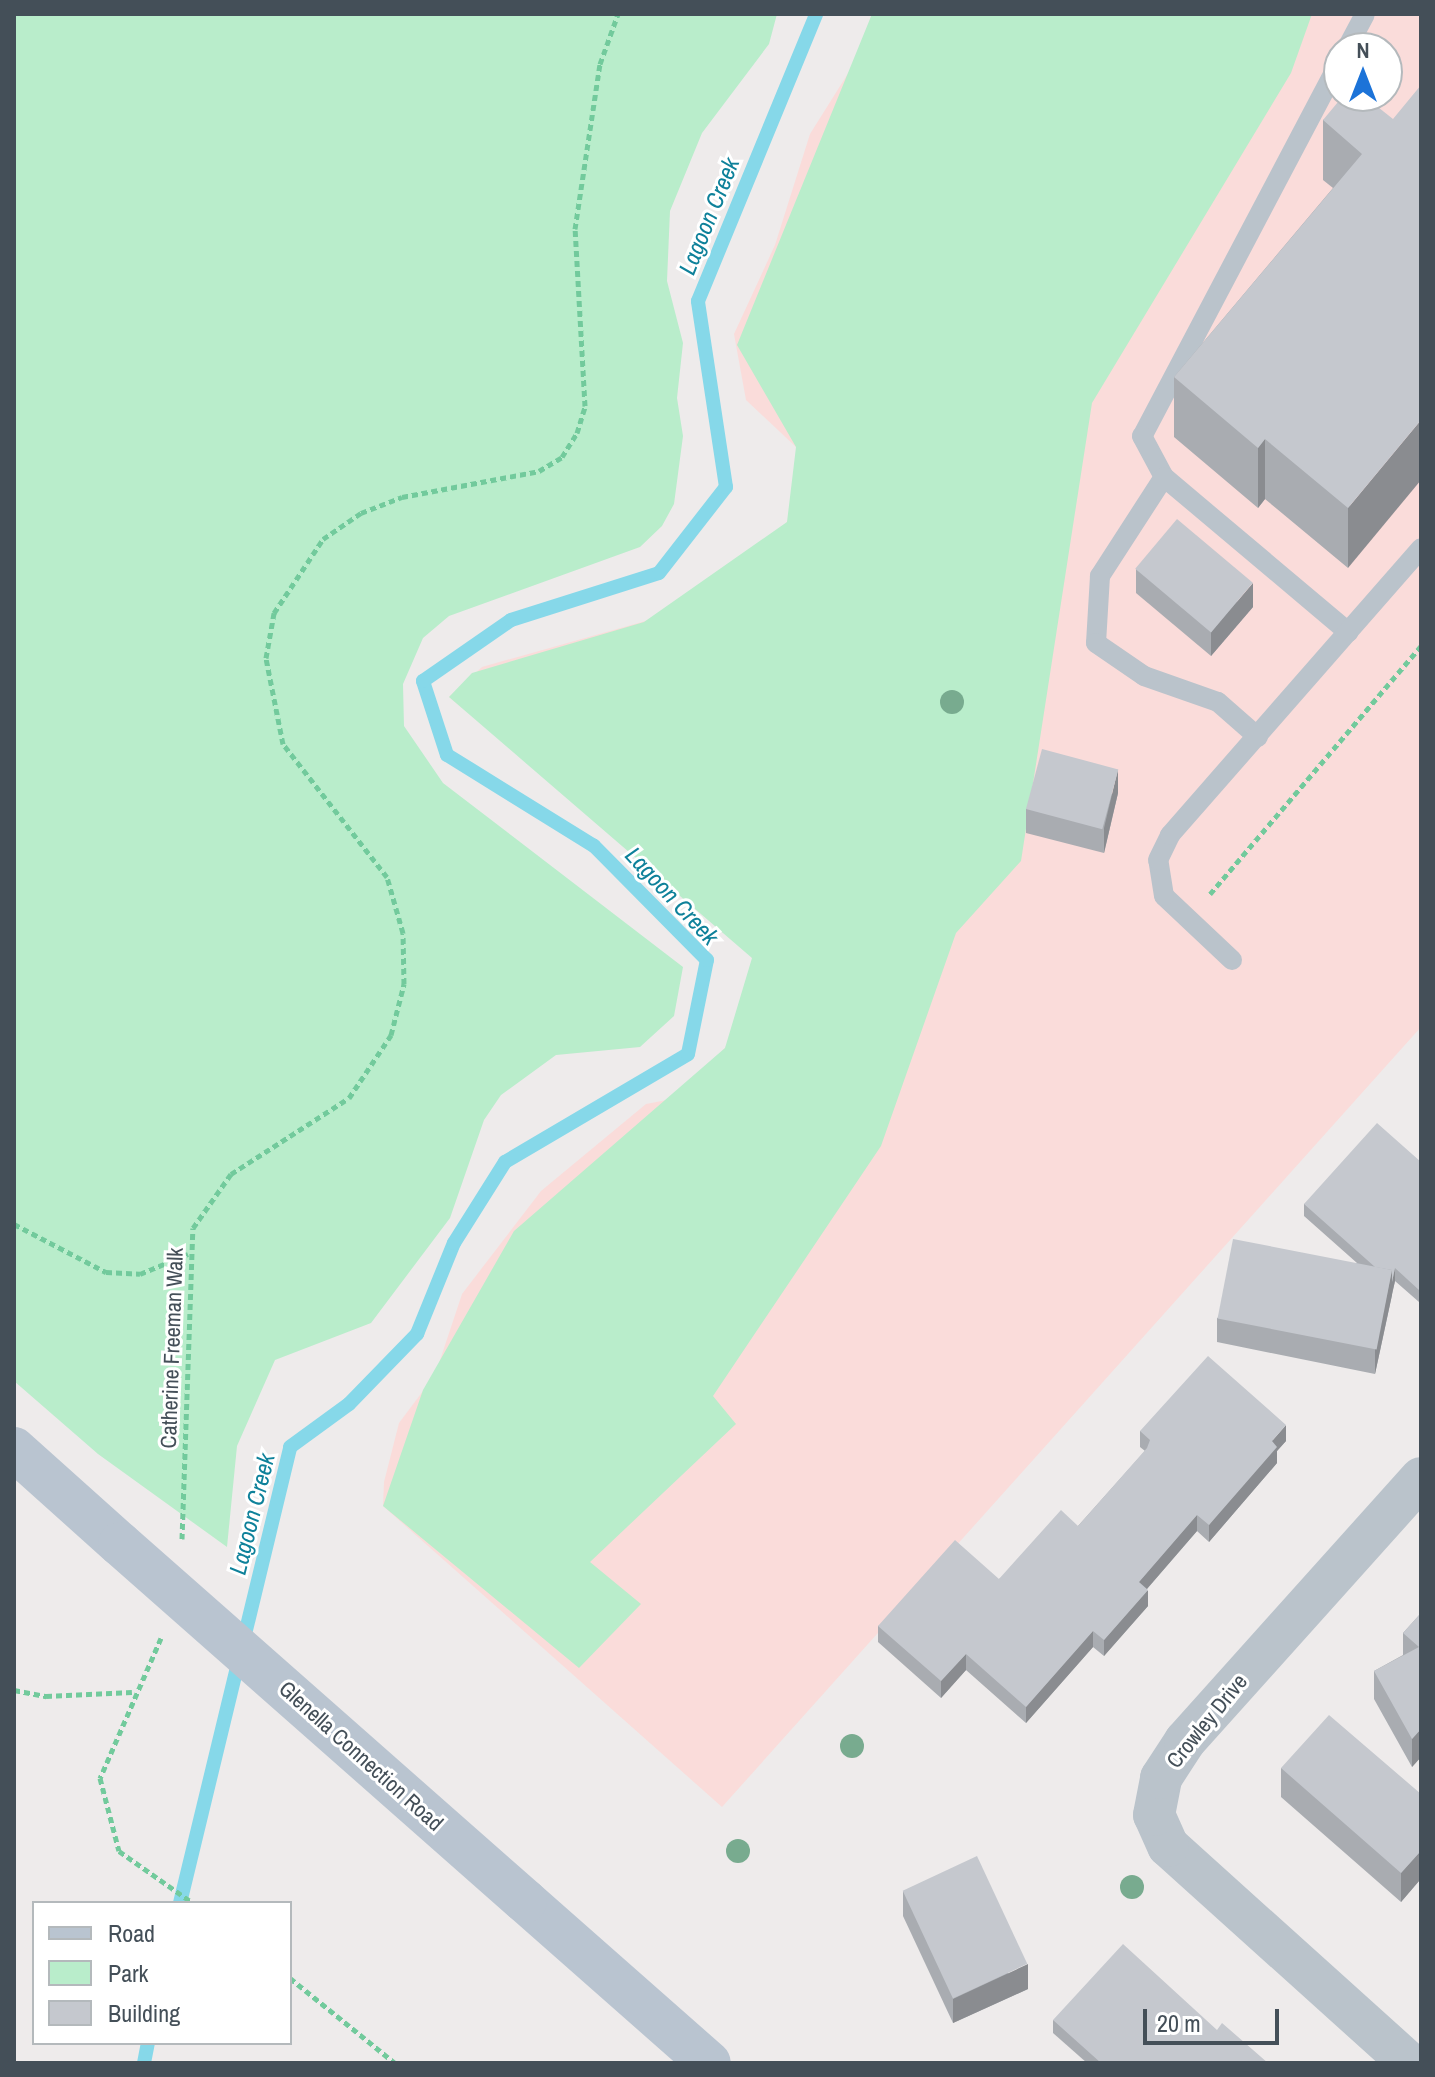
<!DOCTYPE html>
<style>
body{margin:0}
#map{position:relative;width:1435px;height:2077px;overflow:hidden;background:#eeebeb;font-family:"Archivo Narrow",sans-serif}
div>[style]{position:absolute}
.medical>*{inset:0;background:#fadcda}
.green>*{inset:0;background:#b9edcb}
.stream>*{height:14px;margin:-7px;padding:0 7px;transform-origin:7px;border-radius:7px;background:#86d8e9}
.path>*{height:5px;margin-top:-2.5px;transform-origin:0;background:repeating-linear-gradient(90deg,#72ca9c 0 6px,transparent 0 10px)}
.lane>*{height:20px;margin:-10px;padding:0 10px;transform-origin:10px;border-radius:10px;background:#bac3cb}
.street>*{height:42px;margin:-21px;padding:0 21px;transform-origin:21px;border-radius:21px;background:#bac3cb}
.secondary>*{height:44px;margin:-22px;padding:0 22px;transform-origin:22px;border-radius:22px;background:#b9c4d0}
.secondary-bridge>*{height:44px;margin:-22px;padding:0 22px;transform-origin:22px;border-radius:22px;background:#b9c4d0}
.trees>*{width:24px;height:24px;margin:-12px;border-radius:50%;background:#78ab8f}
.wall>*{inset:0;background:#a9acb1}
.shaded-wall>*{inset:0;background:#8a8c90}
.building>*{inset:0;background:#c5c8ce;transform-origin:0 0}
span{translate:-50% -50%;white-space:nowrap;text-align:center;line-height:1.15;-webkit-text-stroke:6px #fff;paint-order:stroke}
.street-label{font-size:22px;color:#444f58}
.water-label{font-size:24px;color:#0e819a;font-style:italic}
.frame{position:absolute;inset:0;border:16px solid #444f58;pointer-events:none}
.legend{position:absolute;left:32px;top:1901px;width:260px;height:144px;box-sizing:border-box;background:#fff;border:2px solid #b4b9bc;margin:0;padding:10px 14px;list-style:none;font-size:24px;color:#444f58}
.legend li{display:flex;align-items:center;gap:16px;height:40px}
.legend b{width:40px;border:2px solid #b4b9bc}
.north{position:absolute;left:1323px;top:32px;width:80px;height:80px;box-sizing:border-box;background:#fff;border:2px solid #b4b9bc;border-radius:50%;rotate:0deg;font-size:22px;font-weight:700;line-height:32px;text-align:center;color:#444f58}
.north::after{content:'';display:block;margin:auto;width:28px;height:36px;background:#1c73d8;clip-path:polygon(50% 0,100% 100%,50% 72%,0 100%)}
.scale{position:absolute;left:1143px;top:2009px;width:136px;height:36px;box-sizing:border-box;border:4px solid #444f58;border-top:0;padding-left:10px;font-size:24px;line-height:28px;white-space:nowrap;color:#444f58;-webkit-text-stroke:6px #fff;paint-order:stroke}
</style>
<div id="map">
<div class="medical">
<div style="clip-path:polygon(evenodd,872px 14px,1421px 14px,1421px 1027px,722px 1807px,383px 1506px,384px 1482px,399px 1423px,435px 1375px,462px 1294px,541px 1191px,646px 1104px,672px 1099px,725px 1048px,757px 971px,747px 946px,667px 882px,554px 769px,519px 755px,449px 697px,482px 667px,656px 618px,772px 547px,795px 508px,803px 468px,796px 447px,746px 400px,734px 334px,775px 245px,810px 134px,852px 67px,872px 14px,1339px 48px,1387px 48px,1387px 96px,1339px 96px,1339px 48px)"></div>
</div>
<div class="green">
<div style="clip-path:polygon(14px 14px,777px 14px,769px 44px,702px 133px,670px 211px,667px 281px,683px 343px,677px 398px,683px 436px,674px 504px,662px 526px,640px 547px,449px 616px,423px 638px,403px 684px,404px 726px,443px 783px,683px 967px,674px 1016px,640px 1047px,556px 1055px,501px 1095px,484px 1120px,450px 1218px,371px 1323px,275px 1360px,237px 1446px,227px 1547px,98px 1454px,14px 1381px)"></div>
<div style="clip-path:polygon(872px 14px,1312px 14px,1291px 73px,1092px 403px,1021px 861px,956px 933px,881px 1146px,713px 1396px,736px 1424px,590px 1562px,641px 1604px,579px 1668px,383px 1506px,423px 1390px,514px 1231px,725px 1048px,752px 958px,449px 697px,472px 673px,644px 622px,787px 522px,796px 447px,737px 345px)"></div>
</div>
<div class="stream">
<div style="left:180px;top:1903px;width:469px;rotate:-76.4deg"></div>
<div style="left:290px;top:1447px;width:73px;rotate:-36.1deg"></div>
<div style="left:349px;top:1404px;width:98px;rotate:-45.8deg"></div>
<div style="left:417px;top:1334px;width:98px;rotate:-67.9deg"></div>
<div style="left:454px;top:1243px;width:96px;rotate:-57.8deg"></div>
<div style="left:505px;top:1162px;width:212px;rotate:-30.5deg"></div>
<div style="left:688px;top:1054px;width:96px;rotate:-78.6deg"></div>
<div style="left:707px;top:960px;width:161px;rotate:-134.7deg"></div>
<div style="left:594px;top:846px;width:173px;rotate:-148.2deg"></div>
<div style="left:447px;top:755px;width:78px;rotate:-108deg"></div>
<div style="left:423px;top:681px;width:107px;rotate:-34.7deg"></div>
<div style="left:511px;top:620px;width:155px;rotate:-17.6deg"></div>
<div style="left:659px;top:573px;width:109px;rotate:-52.1deg"></div>
<div style="left:726px;top:487px;width:188px;rotate:-98.6deg"></div>
<div style="left:698px;top:301px;width:310px;rotate:-67.6deg"></div>
<div style="left:144px;top:2063px;width:20px;rotate:-79deg"></div>
</div>
<div class="path">
<div style="left:1210px;top:894px;width:326px;rotate:-49.6deg"></div>
<div style="left:14px;top:1224px;width:104px;rotate:27.6deg"></div>
<div style="left:106px;top:1272px;width:34px;rotate:3deg"></div>
<div style="left:140px;top:1274px;width:52px;rotate:-22.6deg"></div>
<div style="left:182px;top:1539px;width:311px;rotate:-88deg"></div>
<div style="left:193px;top:1228px;width:66px;rotate:-54.9deg"></div>
<div style="left:231px;top:1174px;width:140px;rotate:-32.8deg"></div>
<div style="left:349px;top:1098px;width:76px;rotate:-56.3deg"></div>
<div style="left:391px;top:1035px;width:53px;rotate:-75.7deg"></div>
<div style="left:404px;top:984px;width:51px;rotate:-91.1deg"></div>
<div style="left:403px;top:933px;width:58px;rotate:-105.9deg"></div>
<div style="left:387px;top:877px;width:169px;rotate:-128deg"></div>
<div style="left:283px;top:744px;width:88px;rotate:-101.2deg"></div>
<div style="left:266px;top:658px;width:46px;rotate:-79.9deg"></div>
<div style="left:274px;top:613px;width:89px;rotate:-56.5deg"></div>
<div style="left:323px;top:539px;width:46px;rotate:-34.4deg"></div>
<div style="left:361px;top:513px;width:44px;rotate:-21.3deg"></div>
<div style="left:402px;top:497px;width:139px;rotate:-10.7deg"></div>
<div style="left:539px;top:471px;width:27px;rotate:-31deg"></div>
<div style="left:562px;top:457px;width:28px;rotate:-58deg"></div>
<div style="left:577px;top:433px;width:28px;rotate:-73deg"></div>
<div style="left:585px;top:406px;width:177px;rotate:-93.2deg"></div>
<div style="left:575px;top:229px;width:167px;rotate:-81.4deg"></div>
<div style="left:600px;top:64px;width:53px;rotate:-70.2deg"></div>
<div style="left:161px;top:1638px;width:153px;rotate:113.5deg"></div>
<div style="left:100px;top:1778px;width:75px;rotate:75.4deg"></div>
<div style="left:119px;top:1851px;width:90px;rotate:35.1deg"></div>
<div style="left:14px;top:1690px;width:33px;rotate:11deg"></div>
<div style="left:46px;top:1696px;width:86px;rotate:-2.7deg"></div>
<div style="left:290px;top:1978px;width:135px;rotate:39deg"></div>
</div>
<div class="lane">
<div style="left:1347px;top:48px;width:38px;rotate:-62deg"></div>
<div style="left:1339px;top:63px;width:422px;rotate:117.8deg"></div>
<div style="left:1142px;top:436px;width:47px;rotate:61.8deg"></div>
<div style="left:1164px;top:477px;width:241px;rotate:40.1deg"></div>
<div style="left:1164px;top:477px;width:118px;rotate:122.9deg"></div>
<div style="left:1100px;top:576px;width:67px;rotate:93.4deg"></div>
<div style="left:1096px;top:643px;width:58px;rotate:34.5deg"></div>
<div style="left:1144px;top:676px;width:78px;rotate:19.4deg"></div>
<div style="left:1218px;top:702px;width:53px;rotate:41.2deg"></div>
<div style="left:1232px;top:960px;width:93px;rotate:-136.7deg"></div>
<div style="left:1164px;top:896px;width:36px;rotate:-99deg"></div>
<div style="left:1158px;top:860px;width:28px;rotate:-64deg"></div>
<div style="left:1170px;top:835px;width:381px;rotate:-48.8deg"></div>
</div>
<div class="street">
<div style="left:1409px;top:2063px;width:324px;rotate:-138deg"></div>
<div style="left:1168px;top:1846px;width:34px;rotate:-114deg"></div>
<div style="left:1154px;top:1815px;width:38px;rotate:-79deg"></div>
<div style="left:1161px;top:1778px;width:44px;rotate:-57deg"></div>
<div style="left:1185px;top:1741px;width:353px;rotate:-48.1deg"></div>
</div>
<div class="secondary">
<div style="left:14px;top:1449px;width:142px;rotate:41.9deg"></div>
<div style="left:525px;top:1901px;width:245px;rotate:41.4deg"></div>
</div>
<div class="secondary-bridge">
<div style="left:120px;top:1544px;width:540px;rotate:41.4deg"></div>
</div>
<div class="trees">
<div style="left:952px;top:702px"></div>
<div style="left:852px;top:1746px"></div>
<div style="left:738px;top:1851px"></div>
<div style="left:1132px;top:1887px"></div>
</div>
<div class="wall">
<div style="clip-path:polygon(1364px 96px,1348px 568px,1265px 499px,1258px 508px,1174px 437px,1174px 377px,1333px 188px,1323px 180px,1323px 120px)"></div>
<div style="clip-path:polygon(1136px 569px,1253px 607px,1211px 656px,1136px 593px)"></div>
<div style="clip-path:polygon(1118px 793px,1104px 853px,1026px 833px,1026px 809px)"></div>
<div style="clip-path:polygon(1421px 1162px,1419px 1302px,1395px 1281px,1375px 1374px,1217px 1342px,1217px 1318px,1357px 1263px,1304px 1216px,1304px 1204px)"></div>
<div style="clip-path:polygon(1140px 1431px,1286px 1441px,1277px 1451px,1277px 1463px,1209px 1542px,1197px 1531px,1147px 1589px,1148px 1606px,1104px 1656px,1093px 1647px,1026px 1723px,966px 1670px,941px 1698px,878px 1642px,878px 1626px,999px 1579px,1078px 1526px,1145px 1451px,1140px 1447px)"></div>
<div style="clip-path:polygon(1421px 1613px,1421px 1757px,1412px 1767px,1374px 1699px,1374px 1671px,1403px 1655px,1403px 1633px)"></div>
<div style="clip-path:polygon(1281px 1768px,1421px 1794px,1421px 1883px,1419px 1881px,1401px 1902px,1281px 1797px)"></div>
<div style="clip-path:polygon(903px 1891px,1028px 1989px,953px 2023px,903px 1916px)"></div>
<div style="clip-path:polygon(1053px 2020px,1268px 2063px,1087px 2063px,1053px 2033px)"></div>
</div>
<div class="shaded-wall">
<div style="clip-path:polygon(1421px 420px,1421px 480px,1348px 568px,1348px 508px)"></div>
<div style="clip-path:polygon(1265px 439px,1265px 499px,1258px 508px,1258px 448px)"></div>
<div style="clip-path:polygon(1253px 583px,1253px 607px,1211px 656px,1211px 632px)"></div>
<div style="clip-path:polygon(1118px 769px,1118px 793px,1104px 853px,1104px 828px)"></div>
<div style="clip-path:polygon(1395px 1268px,1395px 1281px,1392px 1294px,1392px 1282px)"></div>
<div style="clip-path:polygon(1392px 1270px,1392px 1295px,1375px 1374px,1375px 1350px)"></div>
<div style="clip-path:polygon(1421px 1287px,1421px 1300px,1419px 1302px,1419px 1290px)"></div>
<div style="clip-path:polygon(1286px 1425px,1286px 1441px,1277px 1451px,1277px 1463px,1209px 1542px,1209px 1525px,1272px 1441px)"></div>
<div style="clip-path:polygon(1197px 1515px,1197px 1531px,1139px 1598px,1139px 1582px)"></div>
<div style="clip-path:polygon(1148px 1590px,1148px 1606px,1104px 1656px,1104px 1640px)"></div>
<div style="clip-path:polygon(1093px 1631px,1093px 1647px,1026px 1723px,1026px 1707px)"></div>
<div style="clip-path:polygon(966px 1654px,966px 1670px,941px 1698px,941px 1681px)"></div>
<div style="clip-path:polygon(1421px 1729px,1421px 1757px,1412px 1767px,1412px 1739px)"></div>
<div style="clip-path:polygon(1419px 1853px,1419px 1881px,1401px 1902px,1401px 1873px)"></div>
<div style="clip-path:polygon(1028px 1964px,1028px 1989px,953px 2023px,953px 1999px)"></div>
</div>
<div class="building">
<div style="clip-path:polygon(1421px 85px,1421px 420px,1348px 508px,1265px 439px,1258px 448px,1174px 377px,1362px 154px,1323px 120px,1343px 96px,1364px 96px,1393px 119px)"></div>
<div style="left:1177px;top:519px;width:99px;height:65px;rotate:40deg"></div>
<div style="left:1042px;top:749px;width:79px;height:62px;rotate:15deg"></div>
<div style="clip-path:polygon(1377px 1123px,1421px 1162px,1421px 1287px,1419px 1290px,1395px 1268px,1392px 1282px,1392px 1270px,1375px 1267px,1304px 1204px)"></div>
<div style="left:1233px;top:1239px;width:162px;height:81px;rotate:11deg"></div>
<div style="clip-path:polygon(1208px 1356px,1286px 1425px,1272px 1441px,1277px 1447px,1209px 1525px,1197px 1515px,1139px 1582px,1148px 1590px,1104px 1640px,1093px 1631px,1026px 1707px,966px 1654px,941px 1681px,878px 1626px,955px 1540px,999px 1579px,1061px 1510px,1078px 1526px,1147px 1448px,1150px 1440px,1140px 1431px)"></div>
<div style="clip-path:polygon(1421px 1613px,1421px 1729px,1412px 1739px,1374px 1671px,1419px 1647px,1403px 1633px)"></div>
<div style="clip-path:polygon(1329px 1715px,1421px 1794px,1421px 1855px,1419px 1853px,1401px 1873px,1281px 1768px)"></div>
<div style="left:977px;top:1856px;width:119px;height:82px;rotate:65deg"></div>
<div style="clip-path:polygon(1123px 1944px,1217px 2030px,1222px 2023px,1268px 2063px,1101px 2063px,1053px 2020px)"></div>
</div>
<div class="street-label">
<span style="left:172px;top:1348px;rotate:-88deg">Catherine Freeman Walk</span>
<span style="left:1207px;top:1721px;rotate:-51deg">Crowley Drive</span>
<span style="left:361px;top:1756px;rotate:42deg">Glenella Connection Road</span>
</div>
<div class="water-label">
<span style="left:709px;top:216px;rotate:-68deg">Lagoon Creek</span>
<span style="left:672px;top:896px;rotate:47deg">Lagoon Creek</span>
<span style="left:252px;top:1514px;rotate:-76deg">Lagoon Creek</span>
</div>
<div class="frame"></div>
<ul class="legend">
<li><b style="height:10px;background:#b9c4d0"></b>Road</li>
<li><b style="height:22px;background:#b9edcb"></b>Park</li>
<li><b style="height:22px;background:#c5c8ce"></b>Building</li>
</ul>
<div class="north">N</div>
<div class="scale">20 m</div>
</div>
